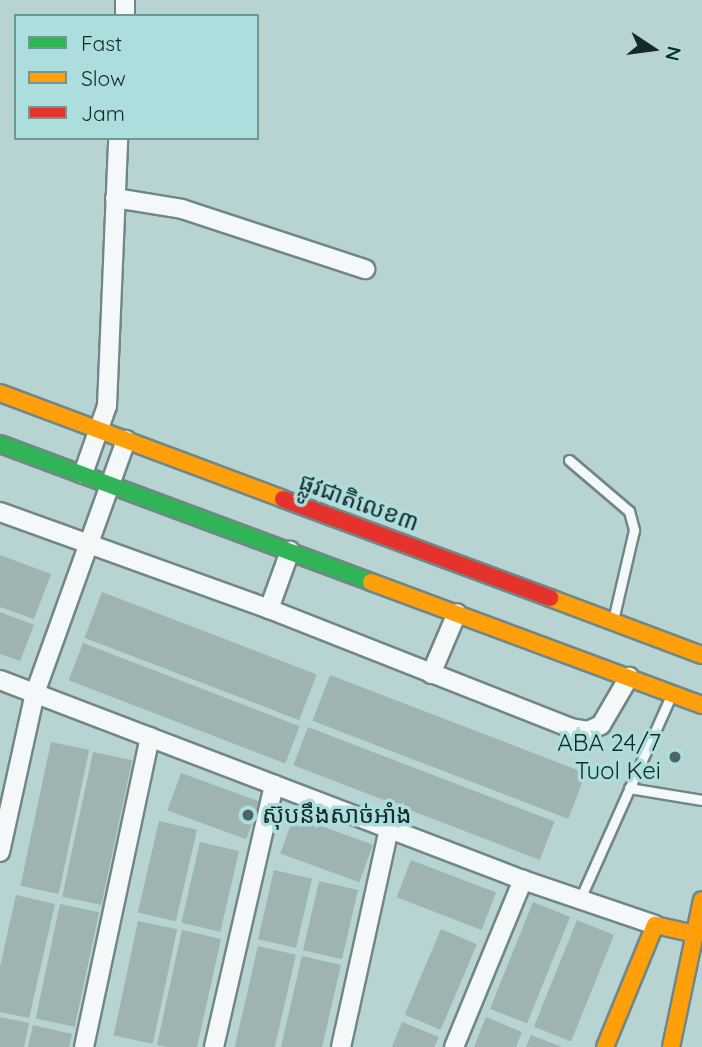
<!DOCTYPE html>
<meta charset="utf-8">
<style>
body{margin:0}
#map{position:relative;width:702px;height:1047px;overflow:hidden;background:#b7d3d2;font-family:Quicksand,"Noto Sans Khmer",sans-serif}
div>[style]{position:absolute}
.building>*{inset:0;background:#9fb4b1;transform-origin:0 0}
.roads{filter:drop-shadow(2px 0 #718787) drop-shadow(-2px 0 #718787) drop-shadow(0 2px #718787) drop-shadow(0 -2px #718787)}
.lane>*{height:9px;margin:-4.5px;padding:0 4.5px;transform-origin:4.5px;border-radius:4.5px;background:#f4f8f8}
.street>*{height:18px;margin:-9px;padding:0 9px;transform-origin:9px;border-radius:9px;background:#f4f8f8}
.fast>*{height:16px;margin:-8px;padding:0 8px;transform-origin:8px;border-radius:8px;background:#30b455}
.slow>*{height:16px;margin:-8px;padding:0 8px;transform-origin:8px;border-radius:8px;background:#ff9f0a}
.jam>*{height:16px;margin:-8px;padding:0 8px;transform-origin:8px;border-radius:8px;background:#e5322d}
.dots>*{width:19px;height:19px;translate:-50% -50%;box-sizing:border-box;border:4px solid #acdedd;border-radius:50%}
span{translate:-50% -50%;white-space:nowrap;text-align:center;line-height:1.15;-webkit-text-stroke:7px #acdedd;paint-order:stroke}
.street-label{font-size:24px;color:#162929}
.poi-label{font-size:24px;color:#162929}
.right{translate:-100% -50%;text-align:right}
.left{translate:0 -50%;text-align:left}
.legend{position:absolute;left:14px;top:14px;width:245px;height:126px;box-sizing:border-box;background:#acdedd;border:2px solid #709695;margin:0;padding:9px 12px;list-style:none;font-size:21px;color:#162929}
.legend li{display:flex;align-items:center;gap:14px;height:35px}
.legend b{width:35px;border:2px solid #709695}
.north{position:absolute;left:618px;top:14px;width:70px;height:70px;-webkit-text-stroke:5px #acdedd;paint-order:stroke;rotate:103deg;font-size:19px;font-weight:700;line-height:28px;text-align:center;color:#162929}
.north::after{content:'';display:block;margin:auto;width:24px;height:32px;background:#162929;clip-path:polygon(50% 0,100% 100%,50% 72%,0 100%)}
</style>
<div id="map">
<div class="building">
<div style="clip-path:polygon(0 555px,51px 574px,34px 619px,0 607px)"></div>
<div style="left:102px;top:592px;width:230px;height:49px;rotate:21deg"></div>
<div style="clip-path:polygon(0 612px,34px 625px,20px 661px,0 654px)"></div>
<div style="left:83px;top:643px;width:232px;height:40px;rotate:21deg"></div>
<div style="left:330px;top:675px;width:274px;height:49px;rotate:21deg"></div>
<div style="left:308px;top:727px;width:264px;height:41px;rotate:21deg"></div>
<div style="left:51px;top:742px;width:39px;height:147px;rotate:12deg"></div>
<div style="left:93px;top:752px;width:40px;height:148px;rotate:12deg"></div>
<div style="left:181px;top:773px;width:84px;height:40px;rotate:20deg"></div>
<div style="left:294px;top:816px;width:84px;height:40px;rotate:20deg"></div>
<div style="left:159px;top:821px;width:39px;height:94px;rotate:13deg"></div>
<div style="left:200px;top:842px;width:40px;height:83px;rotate:13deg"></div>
<div style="left:411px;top:860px;width:91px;height:40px;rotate:21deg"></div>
<div style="left:274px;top:870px;width:39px;height:71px;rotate:13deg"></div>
<div style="left:319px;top:881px;width:40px;height:71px;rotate:13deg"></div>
<div style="clip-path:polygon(16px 895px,55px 904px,29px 1018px,0 1012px,0 967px)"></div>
<div style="left:533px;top:902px;width:40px;height:115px;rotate:22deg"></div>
<div style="left:60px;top:904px;width:40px;height:117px;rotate:12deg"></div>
<div style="left:577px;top:920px;width:40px;height:115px;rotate:22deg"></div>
<div style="left:138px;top:921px;width:40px;height:117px;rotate:12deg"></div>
<div style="left:441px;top:929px;width:39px;height:93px;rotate:23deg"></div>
<div style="clip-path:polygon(182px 930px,221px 939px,197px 1047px,167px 1047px,157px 1045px)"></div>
<div style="left:258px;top:946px;width:39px;height:104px;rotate:13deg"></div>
<div style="left:302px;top:956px;width:40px;height:93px;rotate:13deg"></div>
<div style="clip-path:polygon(0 1017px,29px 1023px,24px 1047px,0 1047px)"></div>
<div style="clip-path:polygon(486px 1017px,522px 1032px,516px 1047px,474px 1047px)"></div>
<div style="clip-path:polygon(402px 1022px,439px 1037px,434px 1047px,392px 1047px)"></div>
<div style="clip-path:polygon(33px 1025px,72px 1034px,69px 1047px,28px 1047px)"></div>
<div style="clip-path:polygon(531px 1035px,562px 1047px,526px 1047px)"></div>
</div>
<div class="roads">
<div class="lane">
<div style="left:569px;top:460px;width:79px;rotate:40.4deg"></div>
<div style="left:629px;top:511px;width:20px;rotate:75deg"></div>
<div style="left:634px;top:530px;width:88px;rotate:103.1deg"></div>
<div style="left:629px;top:788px;width:74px;rotate:9.3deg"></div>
<div style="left:580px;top:899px;width:220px;rotate:-65.9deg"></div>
</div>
<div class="street">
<div style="left:125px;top:16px;width:16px;rotate:-90deg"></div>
<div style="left:115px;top:198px;width:68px;rotate:9.3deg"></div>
<div style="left:182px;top:209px;width:193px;rotate:18.2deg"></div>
<div style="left:83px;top:474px;width:72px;rotate:-70.6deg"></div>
<div style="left:107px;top:406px;width:268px;rotate:-87.6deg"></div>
<div style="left:0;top:512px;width:286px;rotate:19.8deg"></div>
<div style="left:269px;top:609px;width:325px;rotate:21.5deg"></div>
<div style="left:571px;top:728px;width:17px;rotate:10deg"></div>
<div style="left:588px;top:731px;width:14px;rotate:-25deg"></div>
<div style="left:601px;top:725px;width:56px;rotate:-59.7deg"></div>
<div style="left:269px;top:609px;width:62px;rotate:-70.1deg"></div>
<div style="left:431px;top:674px;width:66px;rotate:-66.9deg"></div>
<div style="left:0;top:680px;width:560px;rotate:20.93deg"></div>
<div style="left:523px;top:880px;width:139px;rotate:18.8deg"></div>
<div style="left:0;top:852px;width:163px;rotate:-77.6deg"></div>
<div style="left:35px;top:693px;width:269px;rotate:-70.2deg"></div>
<div style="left:84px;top:1047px;width:317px;rotate:-78deg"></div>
<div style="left:214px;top:1047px;width:269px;rotate:-77.1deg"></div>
<div style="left:341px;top:1047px;width:224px;rotate:-77.6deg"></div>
<div style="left:454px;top:1047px;width:181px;rotate:-67.6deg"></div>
</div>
<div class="fast">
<div style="left:0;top:444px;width:396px;rotate:20.4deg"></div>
</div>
<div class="slow">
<div style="left:0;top:393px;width:302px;rotate:20.5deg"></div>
<div style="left:371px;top:582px;width:353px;rotate:20.4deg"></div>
<div style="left:550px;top:598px;width:162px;rotate:20.6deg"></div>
<div style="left:605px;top:1047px;width:132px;rotate:-67.7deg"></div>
<div style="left:655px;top:925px;width:41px;rotate:12.7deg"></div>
<div style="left:671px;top:1047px;width:150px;rotate:-78.1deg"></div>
</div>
<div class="jam">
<div style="left:283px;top:499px;width:285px;rotate:20.3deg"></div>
</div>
</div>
<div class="dots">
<div style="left:675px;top:757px;background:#4e6464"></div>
<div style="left:248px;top:815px;background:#4e6464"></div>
</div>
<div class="street-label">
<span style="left:359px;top:502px;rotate:20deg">ផ្លូវជាតិលេខ៣</span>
</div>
<div class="poi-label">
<span class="right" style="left:661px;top:757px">ABA 24/7<br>Tuol Kei</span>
<span class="left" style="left:262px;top:815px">ស៊ុបនឹងសាច់អាំង</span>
</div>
<ul class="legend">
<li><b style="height:9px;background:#30b455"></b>Fast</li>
<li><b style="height:9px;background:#ff9f0a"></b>Slow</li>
<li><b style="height:9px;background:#e5322d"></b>Jam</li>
</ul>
<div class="north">N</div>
</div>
